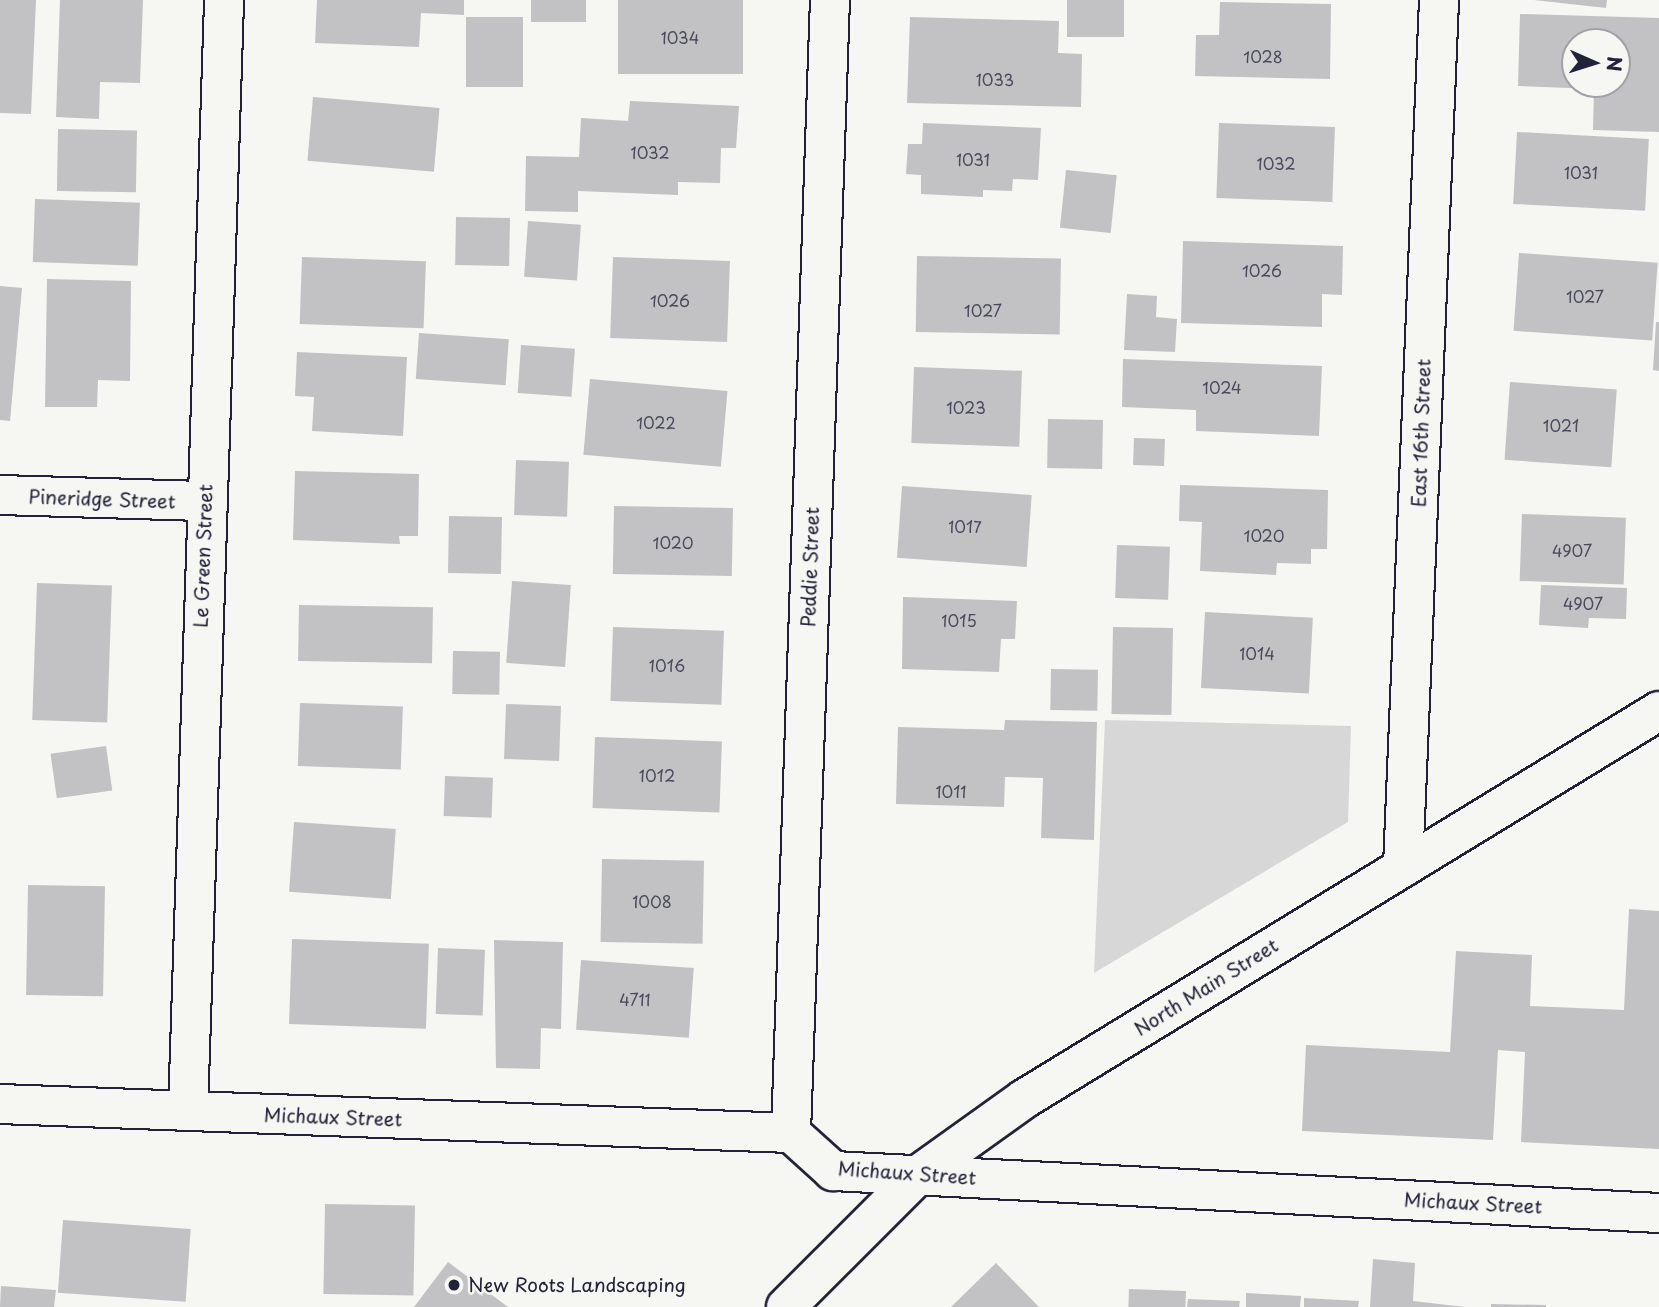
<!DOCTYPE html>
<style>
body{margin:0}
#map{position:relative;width:1659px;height:1307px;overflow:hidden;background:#f6f6f2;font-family:"Playpen Sans",sans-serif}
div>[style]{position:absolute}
.green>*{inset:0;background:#d7d7d7}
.building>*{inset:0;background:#c2c2c4;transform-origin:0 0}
.roads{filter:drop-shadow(2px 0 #22223b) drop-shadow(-2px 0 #22223b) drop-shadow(0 2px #22223b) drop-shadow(0 -2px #22223b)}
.minor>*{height:38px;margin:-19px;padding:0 19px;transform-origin:19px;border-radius:19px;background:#f6f6f2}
.major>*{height:38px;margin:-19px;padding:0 19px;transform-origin:19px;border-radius:19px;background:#f6f6f2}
.dots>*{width:19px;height:19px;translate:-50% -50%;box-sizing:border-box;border:4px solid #f6f6f2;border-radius:50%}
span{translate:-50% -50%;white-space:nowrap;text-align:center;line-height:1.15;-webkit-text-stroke:5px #f6f6f2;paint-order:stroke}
.number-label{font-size:16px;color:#4a4a5d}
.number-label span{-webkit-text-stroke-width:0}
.street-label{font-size:19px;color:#22223b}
.poi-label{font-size:19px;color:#22223b}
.left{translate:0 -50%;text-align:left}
.north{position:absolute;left:1561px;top:28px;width:70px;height:70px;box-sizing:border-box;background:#f6f6f2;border:2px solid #a1a1a9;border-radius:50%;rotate:93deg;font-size:19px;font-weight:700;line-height:28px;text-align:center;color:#22223b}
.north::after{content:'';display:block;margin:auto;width:24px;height:32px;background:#22223b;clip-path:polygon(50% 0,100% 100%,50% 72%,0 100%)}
</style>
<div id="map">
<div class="green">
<div style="clip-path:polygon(1105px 720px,1351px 726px,1348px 822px,1094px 973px)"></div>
</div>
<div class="building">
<div style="clip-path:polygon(0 0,36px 0,31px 114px,0 113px)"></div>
<div style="clip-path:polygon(60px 0,143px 0,140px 83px,100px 82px,99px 119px,56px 117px)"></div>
<div style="clip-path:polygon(317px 0,464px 0,464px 15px,421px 13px,419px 47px,315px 43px)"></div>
<div style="left:531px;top:0;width:55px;height:22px"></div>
<div style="left:618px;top:0;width:125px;height:74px"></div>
<div style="left:1067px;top:0;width:57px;height:37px"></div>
<div style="clip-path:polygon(1534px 0,1607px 0,1606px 8px)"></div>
<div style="clip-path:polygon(1220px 2px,1331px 4px,1330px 79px,1195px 76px,1196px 35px,1219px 35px)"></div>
<div style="clip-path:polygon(evenodd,1520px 14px,1659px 18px,1659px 132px,1593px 130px,1594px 89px,1518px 86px,1520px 14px,1575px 42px,1617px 42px,1617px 84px,1575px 84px,1575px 42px)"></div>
<div style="left:466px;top:17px;width:57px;height:70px"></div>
<div style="clip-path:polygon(910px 17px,1059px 21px,1058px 53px,1082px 54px,1081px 107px,907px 103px)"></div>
<div style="left:313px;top:97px;width:127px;height:64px;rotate:5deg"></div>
<div style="clip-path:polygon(630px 101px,739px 106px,736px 148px,721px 148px,720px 183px,678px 182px,678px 195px,578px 191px,578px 212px,525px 211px,526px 156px,579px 157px,581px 118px,628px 121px)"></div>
<div style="clip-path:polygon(923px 123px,1041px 128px,1038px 180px,1013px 179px,1012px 191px,983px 190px,983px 197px,921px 194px,921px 175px,906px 174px,908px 144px,922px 144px)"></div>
<div style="left:1219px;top:123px;width:116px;height:75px;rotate:2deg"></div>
<div style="left:58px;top:129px;width:79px;height:62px;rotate:1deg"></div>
<div style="left:1517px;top:132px;width:132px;height:72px;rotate:3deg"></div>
<div style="left:1066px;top:170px;width:51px;height:58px;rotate:6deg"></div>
<div style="left:35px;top:199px;width:105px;height:63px;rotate:2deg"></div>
<div style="left:456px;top:217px;width:54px;height:48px;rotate:1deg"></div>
<div style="left:528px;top:221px;width:53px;height:56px;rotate:4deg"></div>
<div style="clip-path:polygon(1183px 241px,1343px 246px,1342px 295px,1322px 294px,1322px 327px,1181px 323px)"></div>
<div style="left:1519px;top:253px;width:139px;height:78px;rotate:4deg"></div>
<div style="left:917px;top:256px;width:144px;height:76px;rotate:1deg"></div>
<div style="left:302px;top:257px;width:124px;height:67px;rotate:2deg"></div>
<div style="left:613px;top:257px;width:117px;height:81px;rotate:2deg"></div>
<div style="clip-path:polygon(47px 279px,131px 281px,130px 381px,98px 380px,97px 407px,45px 407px)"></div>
<div style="clip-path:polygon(0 286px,22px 288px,10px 421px,0 420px)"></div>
<div style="clip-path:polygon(1127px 294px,1157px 296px,1156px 317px,1177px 319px,1175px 352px,1124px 350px)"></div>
<div style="clip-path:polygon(1656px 322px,1659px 322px,1659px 371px,1653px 370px)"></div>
<div style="left:419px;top:333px;width:90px;height:46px;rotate:4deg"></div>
<div style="left:521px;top:345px;width:54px;height:48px;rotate:4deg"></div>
<div style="clip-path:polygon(297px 352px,407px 357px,403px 436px,312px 431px,314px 397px,295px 396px)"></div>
<div style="clip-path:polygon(1123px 359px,1322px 366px,1319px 436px,1196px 431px,1196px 410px,1122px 407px)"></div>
<div style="left:914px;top:367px;width:108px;height:76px;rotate:2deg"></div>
<div style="left:590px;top:379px;width:138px;height:76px;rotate:5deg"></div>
<div style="left:1510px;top:382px;width:107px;height:78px;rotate:4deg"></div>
<div style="left:1048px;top:419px;width:55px;height:49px;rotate:1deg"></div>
<div style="left:1134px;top:438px;width:31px;height:27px;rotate:2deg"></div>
<div style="left:516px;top:460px;width:53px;height:55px;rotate:2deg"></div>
<div style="clip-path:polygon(295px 471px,419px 474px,418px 536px,399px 536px,400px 544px,293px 540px)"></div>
<div style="clip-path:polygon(1180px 485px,1328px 490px,1327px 549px,1311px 549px,1311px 564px,1277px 563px,1276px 575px,1200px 571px,1202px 522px,1179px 521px)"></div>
<div style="left:902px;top:486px;width:130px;height:72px;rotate:4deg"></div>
<div style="left:614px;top:506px;width:119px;height:68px;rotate:1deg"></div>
<div style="left:1522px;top:514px;width:104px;height:67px;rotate:2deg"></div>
<div style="left:449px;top:516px;width:53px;height:57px;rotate:1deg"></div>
<div style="left:1117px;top:545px;width:53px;height:53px;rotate:2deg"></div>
<div style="left:512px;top:581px;width:59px;height:82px;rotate:4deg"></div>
<div style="left:37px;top:583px;width:75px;height:137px;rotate:2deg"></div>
<div style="clip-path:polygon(1541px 585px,1627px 588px,1626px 619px,1589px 618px,1588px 628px,1539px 625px)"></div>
<div style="clip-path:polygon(903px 597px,1017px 601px,1015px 639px,1001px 639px,999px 672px,902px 669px)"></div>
<div style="left:299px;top:605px;width:134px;height:56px;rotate:1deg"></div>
<div style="left:1205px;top:612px;width:108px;height:76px;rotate:3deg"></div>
<div style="left:613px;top:627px;width:111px;height:74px;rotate:2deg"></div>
<div style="left:1113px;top:627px;width:60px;height:87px;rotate:1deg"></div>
<div style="left:453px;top:651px;width:47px;height:43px;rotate:1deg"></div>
<div style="left:1051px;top:669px;width:47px;height:41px;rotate:1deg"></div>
<div style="left:300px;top:703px;width:103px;height:63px;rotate:2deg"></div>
<div style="left:506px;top:704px;width:55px;height:55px;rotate:2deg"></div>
<div style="clip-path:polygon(1005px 720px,1097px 722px,1094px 840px,1041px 838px,1043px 778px,1005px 777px,1004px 807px,896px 804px,898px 727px,1004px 730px)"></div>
<div style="left:595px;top:737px;width:127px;height:71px;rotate:2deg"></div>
<div style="left:106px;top:746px;width:45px;height:56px;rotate:82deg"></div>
<div style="left:445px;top:776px;width:48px;height:40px;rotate:2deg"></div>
<div style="left:294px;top:822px;width:102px;height:70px;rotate:4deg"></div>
<div style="left:602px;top:859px;width:102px;height:83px;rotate:1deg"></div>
<div style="left:28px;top:885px;width:77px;height:110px;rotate:1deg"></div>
<div style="clip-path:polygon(1629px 909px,1659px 911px,1659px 1149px,1521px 1142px,1525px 1052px,1498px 1050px,1493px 1140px,1302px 1131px,1306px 1045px,1450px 1052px,1456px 951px,1532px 955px,1530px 1006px,1624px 1010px)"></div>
<div style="left:292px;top:939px;width:137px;height:85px;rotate:2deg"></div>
<div style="clip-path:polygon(494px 940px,563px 942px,561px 1029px,541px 1028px,540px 1069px,496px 1068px)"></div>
<div style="left:438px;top:948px;width:47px;height:66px;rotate:2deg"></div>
<div style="left:581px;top:960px;width:113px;height:70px;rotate:4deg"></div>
<div style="left:325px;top:1204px;width:90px;height:90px;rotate:1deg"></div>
<div style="left:63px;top:1220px;width:128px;height:73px;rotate:4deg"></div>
<div style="clip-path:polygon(1373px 1259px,1415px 1263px,1413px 1301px,1465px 1307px,1370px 1307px)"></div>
<div style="clip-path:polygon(448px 1262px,508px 1307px,414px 1307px)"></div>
<div style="clip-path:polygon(996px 1263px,1039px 1307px,951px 1307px)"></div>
<div style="clip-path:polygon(1px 1286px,56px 1290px,54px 1307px,0 1307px)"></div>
<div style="left:1129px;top:1289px;width:57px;height:18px;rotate:2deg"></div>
<div style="clip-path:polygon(1246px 1293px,1301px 1296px,1300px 1307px,1246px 1307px)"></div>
<div style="clip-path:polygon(1304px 1298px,1359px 1301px,1358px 1307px,1304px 1307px)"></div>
<div style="clip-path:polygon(1188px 1299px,1240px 1301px,1239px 1307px,1187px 1307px)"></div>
<div style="clip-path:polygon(1491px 1304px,1546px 1305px,1546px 1307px,1491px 1307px)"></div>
</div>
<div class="roads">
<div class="minor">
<div style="left:0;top:495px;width:204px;rotate:1.7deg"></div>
<div style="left:1403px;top:867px;width:868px;rotate:-87.62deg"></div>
<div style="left:0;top:1104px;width:792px;rotate:2.1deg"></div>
<div style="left:791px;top:1133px;width:57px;rotate:42.1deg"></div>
<div style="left:833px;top:1171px;width:827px;rotate:2.91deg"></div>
<div style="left:188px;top:1111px;width:1112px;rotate:-88.14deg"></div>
<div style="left:791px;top:1133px;width:1134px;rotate:-88.03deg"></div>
</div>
<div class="major">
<div style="left:786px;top:1307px;width:187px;rotate:-45deg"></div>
<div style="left:918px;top:1175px;width:130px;rotate:-35.6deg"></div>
<div style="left:1024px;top:1099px;width:744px;rotate:-31.43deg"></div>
</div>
</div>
<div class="dots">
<div style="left:454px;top:1285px;background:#22223b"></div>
</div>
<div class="number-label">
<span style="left:680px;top:37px">1034</span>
<span style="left:1263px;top:56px">1028</span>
<span style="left:995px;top:79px">1033</span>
<span style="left:650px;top:152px">1032</span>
<span style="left:973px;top:159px">1031</span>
<span style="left:1276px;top:163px">1032</span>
<span style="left:1581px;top:172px">1031</span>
<span style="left:1262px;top:270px">1026</span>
<span style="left:1585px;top:296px">1027</span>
<span style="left:670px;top:300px">1026</span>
<span style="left:983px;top:310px">1027</span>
<span style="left:1222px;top:387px">1024</span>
<span style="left:966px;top:407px">1023</span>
<span style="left:656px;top:422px">1022</span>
<span style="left:1561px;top:425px">1021</span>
<span style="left:965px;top:526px">1017</span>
<span style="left:1264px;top:535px">1020</span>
<span style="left:673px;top:542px">1020</span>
<span style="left:1572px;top:550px">4907</span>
<span style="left:1583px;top:603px">4907</span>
<span style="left:959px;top:620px">1015</span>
<span style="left:1257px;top:653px">1014</span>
<span style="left:667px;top:665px">1016</span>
<span style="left:657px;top:775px">1012</span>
<span style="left:951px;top:791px">1011</span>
<span style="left:652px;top:901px">1008</span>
<span style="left:635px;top:999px">4711</span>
</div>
<div class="street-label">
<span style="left:1421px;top:433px;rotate:-88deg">East 16th Street</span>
<span style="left:102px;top:499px;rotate:2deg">Pineridge Street</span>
<span style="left:203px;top:556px;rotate:-88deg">Le Green Street</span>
<span style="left:810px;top:567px;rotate:-88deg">Peddie Street</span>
<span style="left:1206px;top:987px;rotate:-32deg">North Main Street</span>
<span style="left:333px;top:1117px;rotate:2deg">Michaux Street</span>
<span style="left:907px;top:1173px;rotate:4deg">Michaux Street</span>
<span style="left:1473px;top:1203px;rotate:3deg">Michaux Street</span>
</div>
<div class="poi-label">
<span class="left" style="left:468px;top:1285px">New Roots Landscaping</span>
</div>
<div class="north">N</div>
</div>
